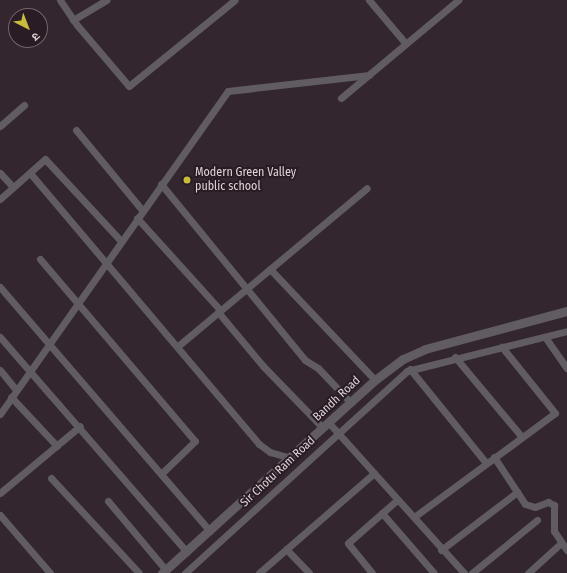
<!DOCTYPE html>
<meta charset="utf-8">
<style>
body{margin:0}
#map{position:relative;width:567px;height:573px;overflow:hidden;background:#33262e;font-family:"Fira Sans Condensed","Noto Sans Devanagari",sans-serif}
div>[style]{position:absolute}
.minor>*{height:7px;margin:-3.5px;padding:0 3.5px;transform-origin:3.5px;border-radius:3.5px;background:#605c62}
.tertiary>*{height:9px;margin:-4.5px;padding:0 4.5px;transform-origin:4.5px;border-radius:4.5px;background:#605c62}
.dots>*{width:11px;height:11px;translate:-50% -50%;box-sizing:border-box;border:2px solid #291c24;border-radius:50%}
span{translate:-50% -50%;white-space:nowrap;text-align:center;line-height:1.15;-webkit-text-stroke:4px #291c24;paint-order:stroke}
.poi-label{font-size:12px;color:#ddd4d9}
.left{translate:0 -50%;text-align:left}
.street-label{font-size:12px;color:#ddd4d9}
.north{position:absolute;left:8px;top:8px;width:40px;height:40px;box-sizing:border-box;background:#291c24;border:1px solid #71666c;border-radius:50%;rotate:138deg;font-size:11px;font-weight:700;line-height:16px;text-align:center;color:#ddd4d9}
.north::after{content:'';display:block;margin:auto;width:14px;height:18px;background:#c9bb3b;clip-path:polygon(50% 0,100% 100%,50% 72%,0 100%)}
</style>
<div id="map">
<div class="minor">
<div style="left:60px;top:0;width:30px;rotate:56deg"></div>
<div style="left:77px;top:25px;width:80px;rotate:49.6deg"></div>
<div style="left:129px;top:86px;width:136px;rotate:-39.1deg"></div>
<div style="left:369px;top:0;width:57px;rotate:49.9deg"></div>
<div style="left:73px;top:20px;width:39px;rotate:-31deg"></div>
<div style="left:341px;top:98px;width:153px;rotate:-39.9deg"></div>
<div style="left:0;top:126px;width:32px;rotate:-41deg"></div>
<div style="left:76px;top:130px;width:105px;rotate:50.4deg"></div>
<div style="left:0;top:173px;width:19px;rotate:47deg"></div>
<div style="left:30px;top:173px;width:355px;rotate:49.8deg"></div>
<div style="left:259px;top:444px;width:14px;rotate:36deg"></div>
<div style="left:270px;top:452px;width:22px;rotate:16deg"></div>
<div style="left:161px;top:184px;width:227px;rotate:50.7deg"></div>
<div style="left:305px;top:360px;width:15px;rotate:32deg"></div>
<div style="left:318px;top:368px;width:47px;rotate:46.7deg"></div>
<div style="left:0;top:199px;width:60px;rotate:-41.6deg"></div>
<div style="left:45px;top:159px;width:112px;rotate:47.2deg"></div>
<div style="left:137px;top:218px;width:124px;rotate:47.9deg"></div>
<div style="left:40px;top:259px;width:239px;rotate:49.6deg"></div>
<div style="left:195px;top:441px;width:47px;rotate:135.9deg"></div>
<div style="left:270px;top:269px;width:153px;rotate:46.6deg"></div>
<div style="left:0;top:287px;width:322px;rotate:49.3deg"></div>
<div style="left:218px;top:312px;width:70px;rotate:50.2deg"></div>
<div style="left:263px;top:366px;width:86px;rotate:45.9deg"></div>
<div style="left:0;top:337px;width:285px;rotate:49deg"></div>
<div style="left:545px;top:337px;width:38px;rotate:55deg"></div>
<div style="left:178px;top:346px;width:246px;rotate:-39.9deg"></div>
<div style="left:455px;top:357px;width:104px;rotate:50.1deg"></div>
<div style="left:410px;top:369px;width:121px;rotate:51deg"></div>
<div style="left:0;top:370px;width:26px;rotate:51deg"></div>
<div style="left:11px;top:397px;width:67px;rotate:46.8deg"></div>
<div style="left:0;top:414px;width:395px;rotate:-54.8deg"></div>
<div style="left:228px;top:91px;width:142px;rotate:-6.5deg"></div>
<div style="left:494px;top:457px;width:56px;rotate:56.6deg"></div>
<div style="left:525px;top:504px;width:10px;rotate:17deg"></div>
<div style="left:535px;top:507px;width:14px;rotate:-21deg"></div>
<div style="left:548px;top:502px;width:7px;rotate:27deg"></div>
<div style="left:554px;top:505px;width:26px;rotate:90deg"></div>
<div style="left:554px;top:531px;width:23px;rotate:56deg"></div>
<div style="left:374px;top:473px;width:135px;rotate:48deg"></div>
<div style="left:51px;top:478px;width:129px;rotate:47.2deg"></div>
<div style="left:0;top:493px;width:104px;rotate:-39.9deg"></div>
<div style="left:108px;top:501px;width:90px;rotate:50deg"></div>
<div style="left:382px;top:513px;width:79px;rotate:49.1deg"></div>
<div style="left:0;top:515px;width:77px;rotate:49.2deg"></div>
<div style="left:414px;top:517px;width:175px;rotate:-36.4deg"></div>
<div style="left:555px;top:413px;width:85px;rotate:-128.8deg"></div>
<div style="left:286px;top:549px;width:33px;rotate:46deg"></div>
<div style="left:441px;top:550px;width:96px;rotate:-37.3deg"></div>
<div style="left:185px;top:573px;width:300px;rotate:-42.3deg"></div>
<div style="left:407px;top:371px;width:165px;rotate:-14deg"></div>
<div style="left:259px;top:573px;width:152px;rotate:-41deg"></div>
<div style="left:374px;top:473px;width:67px;rotate:-132deg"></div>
<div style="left:372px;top:573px;width:38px;rotate:-129deg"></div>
<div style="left:348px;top:543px;width:65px;rotate:-41.3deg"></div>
<div style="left:472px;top:573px;width:84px;rotate:-39.2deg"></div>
<div style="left:528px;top:573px;width:45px;rotate:-42.3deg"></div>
</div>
<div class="tertiary">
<div style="left:162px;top:573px;width:287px;rotate:-42.2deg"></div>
<div style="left:375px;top:380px;width:35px;rotate:-37deg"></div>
<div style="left:403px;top:359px;width:24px;rotate:-24deg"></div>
<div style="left:425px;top:349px;width:147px;rotate:-15deg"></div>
</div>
<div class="dots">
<div style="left:187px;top:180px;background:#c9bb3b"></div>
</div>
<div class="poi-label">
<span class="left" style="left:195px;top:180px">Modern Green Valley<br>public school</span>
</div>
<div class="street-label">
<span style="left:337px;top:399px;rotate:-43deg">Bandh Road</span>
<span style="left:278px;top:472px;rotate:-43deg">Sir Chotu Ram Road</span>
</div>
<div class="north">उ</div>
</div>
